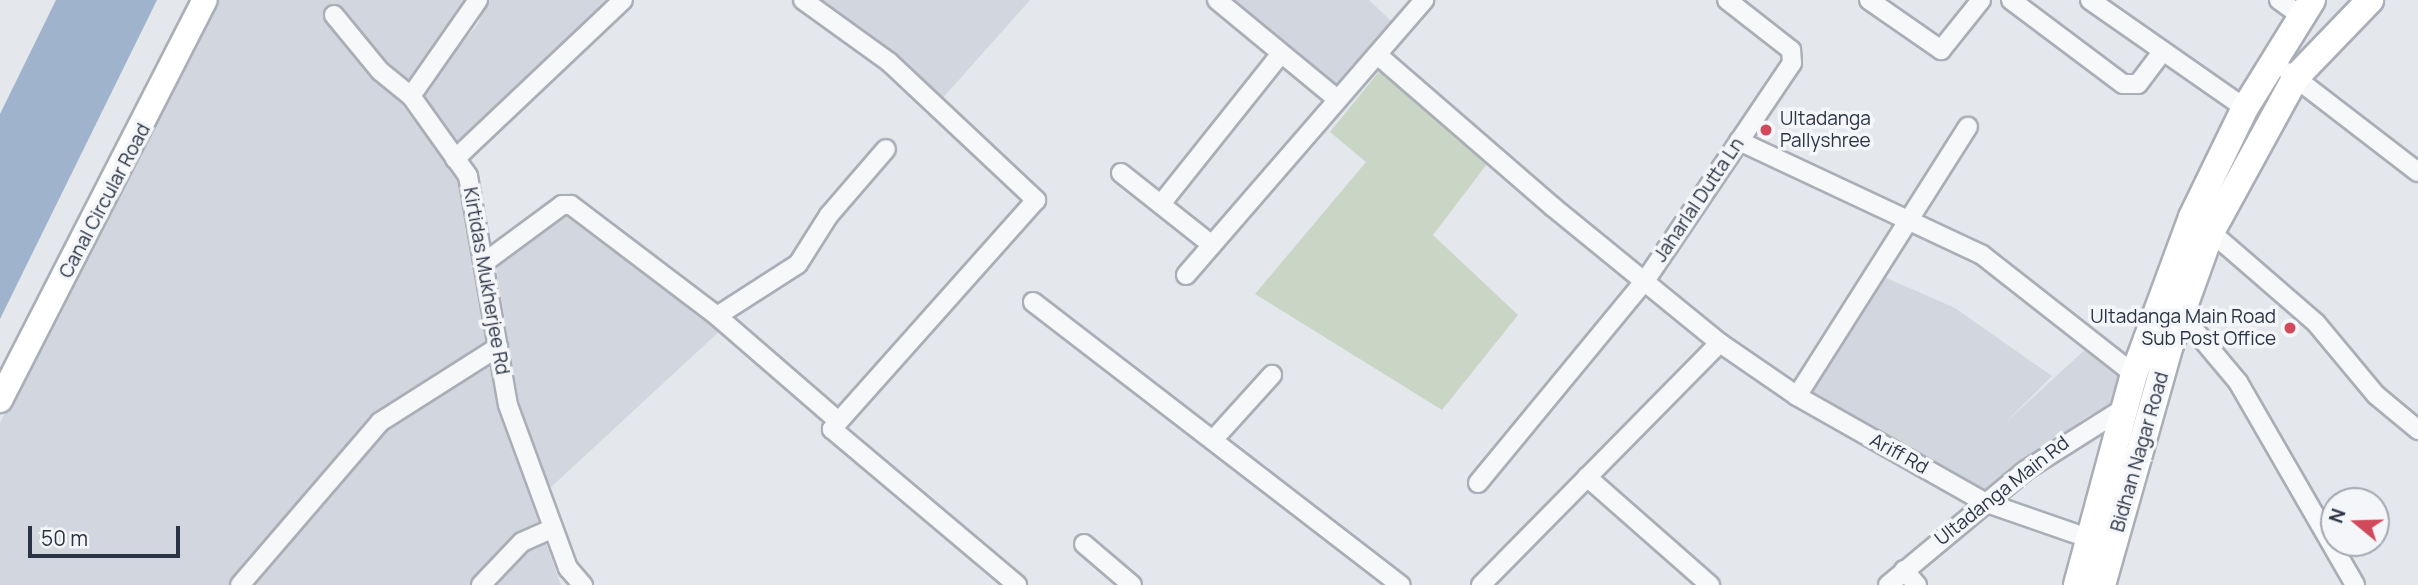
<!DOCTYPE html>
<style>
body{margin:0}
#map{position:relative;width:2418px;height:585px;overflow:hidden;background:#e4e7ec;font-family:Manrope,sans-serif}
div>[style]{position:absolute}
.built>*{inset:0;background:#d2d6de}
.green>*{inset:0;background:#c9d6c5}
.water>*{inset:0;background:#9fb4cc}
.roads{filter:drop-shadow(2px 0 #a9aeb7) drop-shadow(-2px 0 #a9aeb7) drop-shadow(0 2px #a9aeb7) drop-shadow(0 -2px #a9aeb7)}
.minor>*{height:18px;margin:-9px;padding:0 9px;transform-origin:9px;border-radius:9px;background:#f7f8fa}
.secondary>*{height:24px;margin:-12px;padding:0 12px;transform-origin:12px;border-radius:12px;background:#fff}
.primary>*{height:26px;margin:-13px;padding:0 13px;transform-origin:13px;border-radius:13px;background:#fff}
.dots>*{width:19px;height:19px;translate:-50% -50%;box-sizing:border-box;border:4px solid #f4f6f9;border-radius:50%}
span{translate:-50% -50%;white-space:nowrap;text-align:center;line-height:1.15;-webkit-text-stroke:7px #f4f6f9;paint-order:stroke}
.poi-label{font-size:19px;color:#2b3445}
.left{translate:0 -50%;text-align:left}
.right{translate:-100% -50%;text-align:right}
.street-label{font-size:19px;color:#2b3445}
.north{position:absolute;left:2320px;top:487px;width:70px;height:70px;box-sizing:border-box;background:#f4f6f9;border:2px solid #a4a8b1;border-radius:50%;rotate:289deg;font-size:19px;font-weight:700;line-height:28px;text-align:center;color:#2b3445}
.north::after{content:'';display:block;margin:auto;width:24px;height:32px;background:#d1495b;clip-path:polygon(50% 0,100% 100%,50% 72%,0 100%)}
.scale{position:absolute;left:28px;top:526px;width:152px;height:32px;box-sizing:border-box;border:4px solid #2b3445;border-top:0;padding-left:9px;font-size:21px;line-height:24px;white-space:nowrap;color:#2b3445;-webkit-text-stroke:5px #f4f6f9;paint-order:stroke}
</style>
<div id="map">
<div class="built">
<div style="clip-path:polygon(214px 0,466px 0,399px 101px,459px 177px,502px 421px,561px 585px,0 585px,0 423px)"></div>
<div style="clip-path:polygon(487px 0,612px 0,484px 125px,455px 143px,419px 94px,478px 24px)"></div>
<div style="clip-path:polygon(817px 0,1030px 0,941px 100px)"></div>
<div style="clip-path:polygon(1224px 0,1369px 0,1395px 25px,1374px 55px,1333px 91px)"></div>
<div style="clip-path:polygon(566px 210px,723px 328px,549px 489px,519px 402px,495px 262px)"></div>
<div style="clip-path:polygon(1882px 276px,1955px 308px,2052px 376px,2004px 424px,2088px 347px,2141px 391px,2088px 416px,1981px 493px,1807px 395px)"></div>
</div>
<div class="green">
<div style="clip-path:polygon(1381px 69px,1490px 160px,1433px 235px,1518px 315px,1442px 410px,1255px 294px,1366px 162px,1330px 132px)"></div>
</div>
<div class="water">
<div style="clip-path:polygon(56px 0,157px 0,0 319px,0 114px)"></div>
</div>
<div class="roads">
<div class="minor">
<div style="left:478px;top:0;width:117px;rotate:124.9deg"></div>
<div style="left:411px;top:96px;width:98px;rotate:54.5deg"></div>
<div style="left:468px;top:176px;width:232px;rotate:80.1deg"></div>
<div style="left:508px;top:405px;width:174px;rotate:69.8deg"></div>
<div style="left:568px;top:568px;width:23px;rotate:49deg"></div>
<div style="left:803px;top:0;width:106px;rotate:35.8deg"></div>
<div style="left:889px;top:62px;width:202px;rotate:43.2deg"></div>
<div style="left:1036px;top:200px;width:307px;rotate:131.7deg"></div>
<div style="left:832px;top:429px;width:242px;rotate:40.1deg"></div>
<div style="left:1217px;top:0;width:154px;rotate:39.5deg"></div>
<div style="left:1869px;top:0;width:88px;rotate:34.8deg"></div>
<div style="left:1941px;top:50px;width:64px;rotate:-51.3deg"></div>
<div style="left:2011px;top:0;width:140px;rotate:36.9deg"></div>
<div style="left:2123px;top:84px;width:15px"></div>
<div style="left:2138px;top:84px;width:41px;rotate:-52.9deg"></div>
<div style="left:2090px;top:0;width:189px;rotate:34.9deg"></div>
<div style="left:2279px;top:0;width:26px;rotate:36deg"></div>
<div style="left:334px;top:15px;width:72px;rotate:50.6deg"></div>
<div style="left:380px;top:71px;width:40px;rotate:39deg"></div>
<div style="left:1380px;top:57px;width:229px;rotate:40.9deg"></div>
<div style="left:1553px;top:207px;width:215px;rotate:39.2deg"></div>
<div style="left:1720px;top:343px;width:93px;rotate:34.5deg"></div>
<div style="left:1797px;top:396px;width:215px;rotate:29.5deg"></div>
<div style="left:1984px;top:502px;width:113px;rotate:19.1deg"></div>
<div style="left:2288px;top:72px;width:164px;rotate:37.6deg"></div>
<div style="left:1739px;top:141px;width:268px;rotate:25.1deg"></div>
<div style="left:1982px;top:255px;width:193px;rotate:38.1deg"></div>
<div style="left:455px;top:159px;width:231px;rotate:-43.4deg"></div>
<div style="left:1121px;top:173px;width:116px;rotate:38.4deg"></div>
<div style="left:1161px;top:204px;width:191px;rotate:-51.4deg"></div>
<div style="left:2211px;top:232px;width:139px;rotate:40.9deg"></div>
<div style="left:2316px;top:323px;width:94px;rotate:50.2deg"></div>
<div style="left:2376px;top:395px;width:55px;rotate:39.8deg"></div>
<div style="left:485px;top:262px;width:96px;rotate:-36.5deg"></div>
<div style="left:562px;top:205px;width:9px"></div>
<div style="left:571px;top:205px;width:183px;rotate:37.2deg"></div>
<div style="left:717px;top:316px;width:157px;rotate:40.9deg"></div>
<div style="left:1186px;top:275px;width:364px;rotate:-49.1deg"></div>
<div style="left:1033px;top:302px;width:464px;rotate:37.6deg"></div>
<div style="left:2181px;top:314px;width:89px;rotate:50deg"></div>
<div style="left:2238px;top:382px;width:234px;rotate:60deg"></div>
<div style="left:717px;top:316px;width:96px;rotate:-32.7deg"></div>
<div style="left:798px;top:264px;width:58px;rotate:-57.7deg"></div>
<div style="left:829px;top:215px;width:87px;rotate:-49.2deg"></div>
<div style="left:1797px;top:396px;width:319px;rotate:-57.6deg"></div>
<div style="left:1213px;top:440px;width:88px;rotate:-47.8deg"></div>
<div style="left:1587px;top:477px;width:164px;rotate:41.3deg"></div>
<div style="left:1478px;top:483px;width:266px;rotate:-50.5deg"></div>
<div style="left:1647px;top:278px;width:259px;rotate:-56deg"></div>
<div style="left:1792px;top:63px;width:13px;rotate:-94deg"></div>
<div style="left:1791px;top:50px;width:81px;rotate:-142deg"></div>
<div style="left:1084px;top:544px;width:63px;rotate:40.5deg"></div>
<div style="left:1904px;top:570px;width:20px;rotate:49deg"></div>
<div style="left:240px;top:585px;width:215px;rotate:-49.3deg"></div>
<div style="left:380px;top:422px;width:140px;rotate:-32.4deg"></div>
<div style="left:481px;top:585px;width:59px;rotate:-46.4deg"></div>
<div style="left:522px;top:542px;width:34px;rotate:-24deg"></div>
<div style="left:1481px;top:585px;width:340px;rotate:-45.4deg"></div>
<div style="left:1888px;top:585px;width:180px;rotate:-39.8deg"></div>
<div style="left:2026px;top:470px;width:116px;rotate:-32.3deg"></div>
</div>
<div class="secondary">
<div style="left:0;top:400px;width:449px;rotate:-62.9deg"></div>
</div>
<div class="primary">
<div style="left:2077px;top:585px;width:219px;rotate:-74.9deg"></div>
<div style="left:2134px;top:374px;width:167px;rotate:-69.7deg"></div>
<div style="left:2192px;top:217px;width:121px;rotate:-64.1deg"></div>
<div style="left:2245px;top:108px;width:127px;rotate:-58.2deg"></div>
<div style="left:2102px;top:585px;width:249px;rotate:-74.2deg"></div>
<div style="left:2170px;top:345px;width:120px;rotate:-70.1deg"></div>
<div style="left:2211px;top:232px;width:177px;rotate:-61.3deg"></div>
<div style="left:2296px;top:77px;width:107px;rotate:-46.1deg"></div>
</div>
</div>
<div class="dots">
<div style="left:1766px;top:130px;background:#d1495b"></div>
<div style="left:2290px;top:328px;background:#d1495b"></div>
</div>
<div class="poi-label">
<span class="left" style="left:1780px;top:130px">Ultadanga<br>Pallyshree</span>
<span class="right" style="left:2276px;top:328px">Ultadanga Main Road<br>Sub Post Office</span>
</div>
<div class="street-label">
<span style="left:1699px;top:200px;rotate:-56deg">Jaharlal Dutta Ln</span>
<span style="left:105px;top:201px;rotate:-62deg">Canal Circular Road</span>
<span style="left:486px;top:281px;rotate:80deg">Kirtidas Mukherjee Rd</span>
<span style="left:2140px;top:452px;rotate:-74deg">Bidhan Nagar Road</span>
<span style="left:1899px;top:454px;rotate:29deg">Ariff Rd</span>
<span style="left:2002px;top:491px;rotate:-38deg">Ultadanga Main Rd</span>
</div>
<div class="north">N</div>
<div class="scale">50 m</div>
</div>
